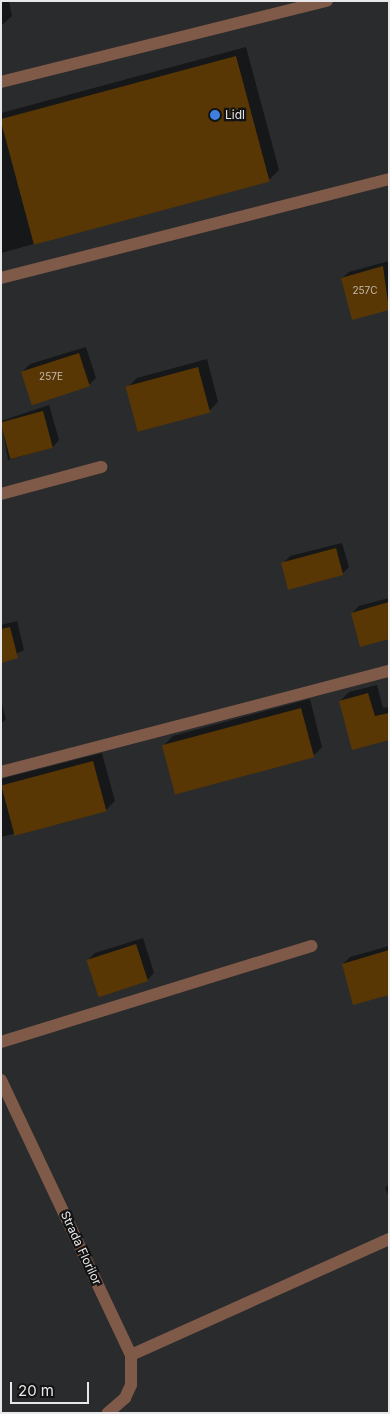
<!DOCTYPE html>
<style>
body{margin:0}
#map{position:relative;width:390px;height:1414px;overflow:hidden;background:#2a2b2d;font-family:Inter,sans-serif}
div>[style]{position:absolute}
.shadow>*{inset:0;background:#0007}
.building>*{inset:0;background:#593704;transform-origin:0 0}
.service>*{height:12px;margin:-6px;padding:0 6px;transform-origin:6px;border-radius:6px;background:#805a48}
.minor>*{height:12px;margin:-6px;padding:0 6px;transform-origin:6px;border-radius:6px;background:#805a48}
.dots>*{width:14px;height:14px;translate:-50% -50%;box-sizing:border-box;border:2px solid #131314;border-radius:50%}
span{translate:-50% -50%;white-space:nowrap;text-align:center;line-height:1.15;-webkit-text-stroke:4.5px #131314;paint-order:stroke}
.number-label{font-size:10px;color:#c4bcb0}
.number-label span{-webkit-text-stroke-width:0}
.poi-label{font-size:12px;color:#e8e8ea}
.left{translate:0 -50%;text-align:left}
.street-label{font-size:12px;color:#e8e8ea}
.frame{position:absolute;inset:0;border:2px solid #e8e8ea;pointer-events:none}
.scale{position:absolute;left:10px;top:1382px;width:79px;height:22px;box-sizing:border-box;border:2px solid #e8e8ea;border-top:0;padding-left:6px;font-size:15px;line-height:18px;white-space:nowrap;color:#e8e8ea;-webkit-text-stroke:4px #131314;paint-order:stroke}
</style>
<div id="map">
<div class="shadow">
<div style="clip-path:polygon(1px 1px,9px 1px,12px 16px,1px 26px)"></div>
<div style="clip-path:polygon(246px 47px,279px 170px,269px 180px,1px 253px,1px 113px)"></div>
<div style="clip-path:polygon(389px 261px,389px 309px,342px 278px,349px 272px)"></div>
<div style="clip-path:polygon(86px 347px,96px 378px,89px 385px,23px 371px,30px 364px)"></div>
<div style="clip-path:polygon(207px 359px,218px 402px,209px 411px,128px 387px,137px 378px)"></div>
<div style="clip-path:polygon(49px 405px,59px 440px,53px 447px,8px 460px,1px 421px)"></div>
<div style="clip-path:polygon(342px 543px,349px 567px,342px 574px,283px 563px,290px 556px)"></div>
<div style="clip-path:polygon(389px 598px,389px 638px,352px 613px,359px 606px)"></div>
<div style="clip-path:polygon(17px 621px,24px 650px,1px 661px,1px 625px)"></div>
<div style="clip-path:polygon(377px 685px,383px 708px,389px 707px,389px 738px,340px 701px,349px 692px)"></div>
<div style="clip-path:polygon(310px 699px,322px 747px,313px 756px,164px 745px,173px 736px)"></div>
<div style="clip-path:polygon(1px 701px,6px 719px,1px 724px)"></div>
<div style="clip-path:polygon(102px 753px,115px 801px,106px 810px,1px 837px,1px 779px)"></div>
<div style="clip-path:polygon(143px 938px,154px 973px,147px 980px,88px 960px,95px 953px)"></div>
<div style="clip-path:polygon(389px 946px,389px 994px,343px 964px,350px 957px)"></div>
<div style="clip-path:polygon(389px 1184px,389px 1197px,385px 1188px)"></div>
</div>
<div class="building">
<div style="left:236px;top:56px;width:130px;height:244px;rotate:75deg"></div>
<div style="clip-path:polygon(383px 266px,389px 310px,352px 320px,341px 278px)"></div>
<div style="left:79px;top:353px;width:35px;height:61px;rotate:72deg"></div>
<div style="left:198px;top:367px;width:47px;height:75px;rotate:75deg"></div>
<div style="left:43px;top:411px;width:38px;height:44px;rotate:75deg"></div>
<div style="left:336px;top:548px;width:28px;height:57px;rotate:75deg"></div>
<div style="clip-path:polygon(389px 602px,389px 639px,360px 647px,351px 613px)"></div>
<div style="clip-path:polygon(10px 627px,18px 658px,1px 663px,1px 629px)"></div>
<div style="clip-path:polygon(368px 693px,375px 716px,389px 713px,389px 740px,352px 750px,339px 701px)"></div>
<div style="left:301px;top:708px;width:51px;height:144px;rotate:75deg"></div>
<div style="left:93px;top:761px;width:52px;height:95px;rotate:75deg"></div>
<div style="left:136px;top:944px;width:39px;height:52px;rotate:72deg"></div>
<div style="clip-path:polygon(389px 950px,389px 995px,353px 1005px,342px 964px)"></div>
</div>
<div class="service">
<div style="left:1px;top:82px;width:336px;rotate:-14deg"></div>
<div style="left:1px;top:278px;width:400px;rotate:-14.3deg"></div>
<div style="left:1px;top:494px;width:104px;rotate:-15.1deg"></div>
<div style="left:1px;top:772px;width:401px;rotate:-14.6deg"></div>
<div style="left:1px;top:1042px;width:325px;rotate:-17.2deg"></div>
<div style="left:131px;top:1355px;width:283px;rotate:-24.2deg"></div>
</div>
<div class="minor">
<div style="left:1px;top:1080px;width:304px;rotate:64.7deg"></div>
<div style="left:131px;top:1355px;width:30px;rotate:90deg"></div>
<div style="left:131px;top:1385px;width:14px;rotate:115deg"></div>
<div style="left:125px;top:1398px;width:23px;rotate:139deg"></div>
</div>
<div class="dots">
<div style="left:215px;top:115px;background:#3f7fe0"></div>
</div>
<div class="number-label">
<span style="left:365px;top:291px">257C</span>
<span style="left:51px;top:377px">257E</span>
</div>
<div class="poi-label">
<span class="left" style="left:225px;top:115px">Lidl</span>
</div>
<div class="street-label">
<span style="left:81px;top:1248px;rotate:65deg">Strada Florilor</span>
</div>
<div class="frame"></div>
<div class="scale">20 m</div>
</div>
